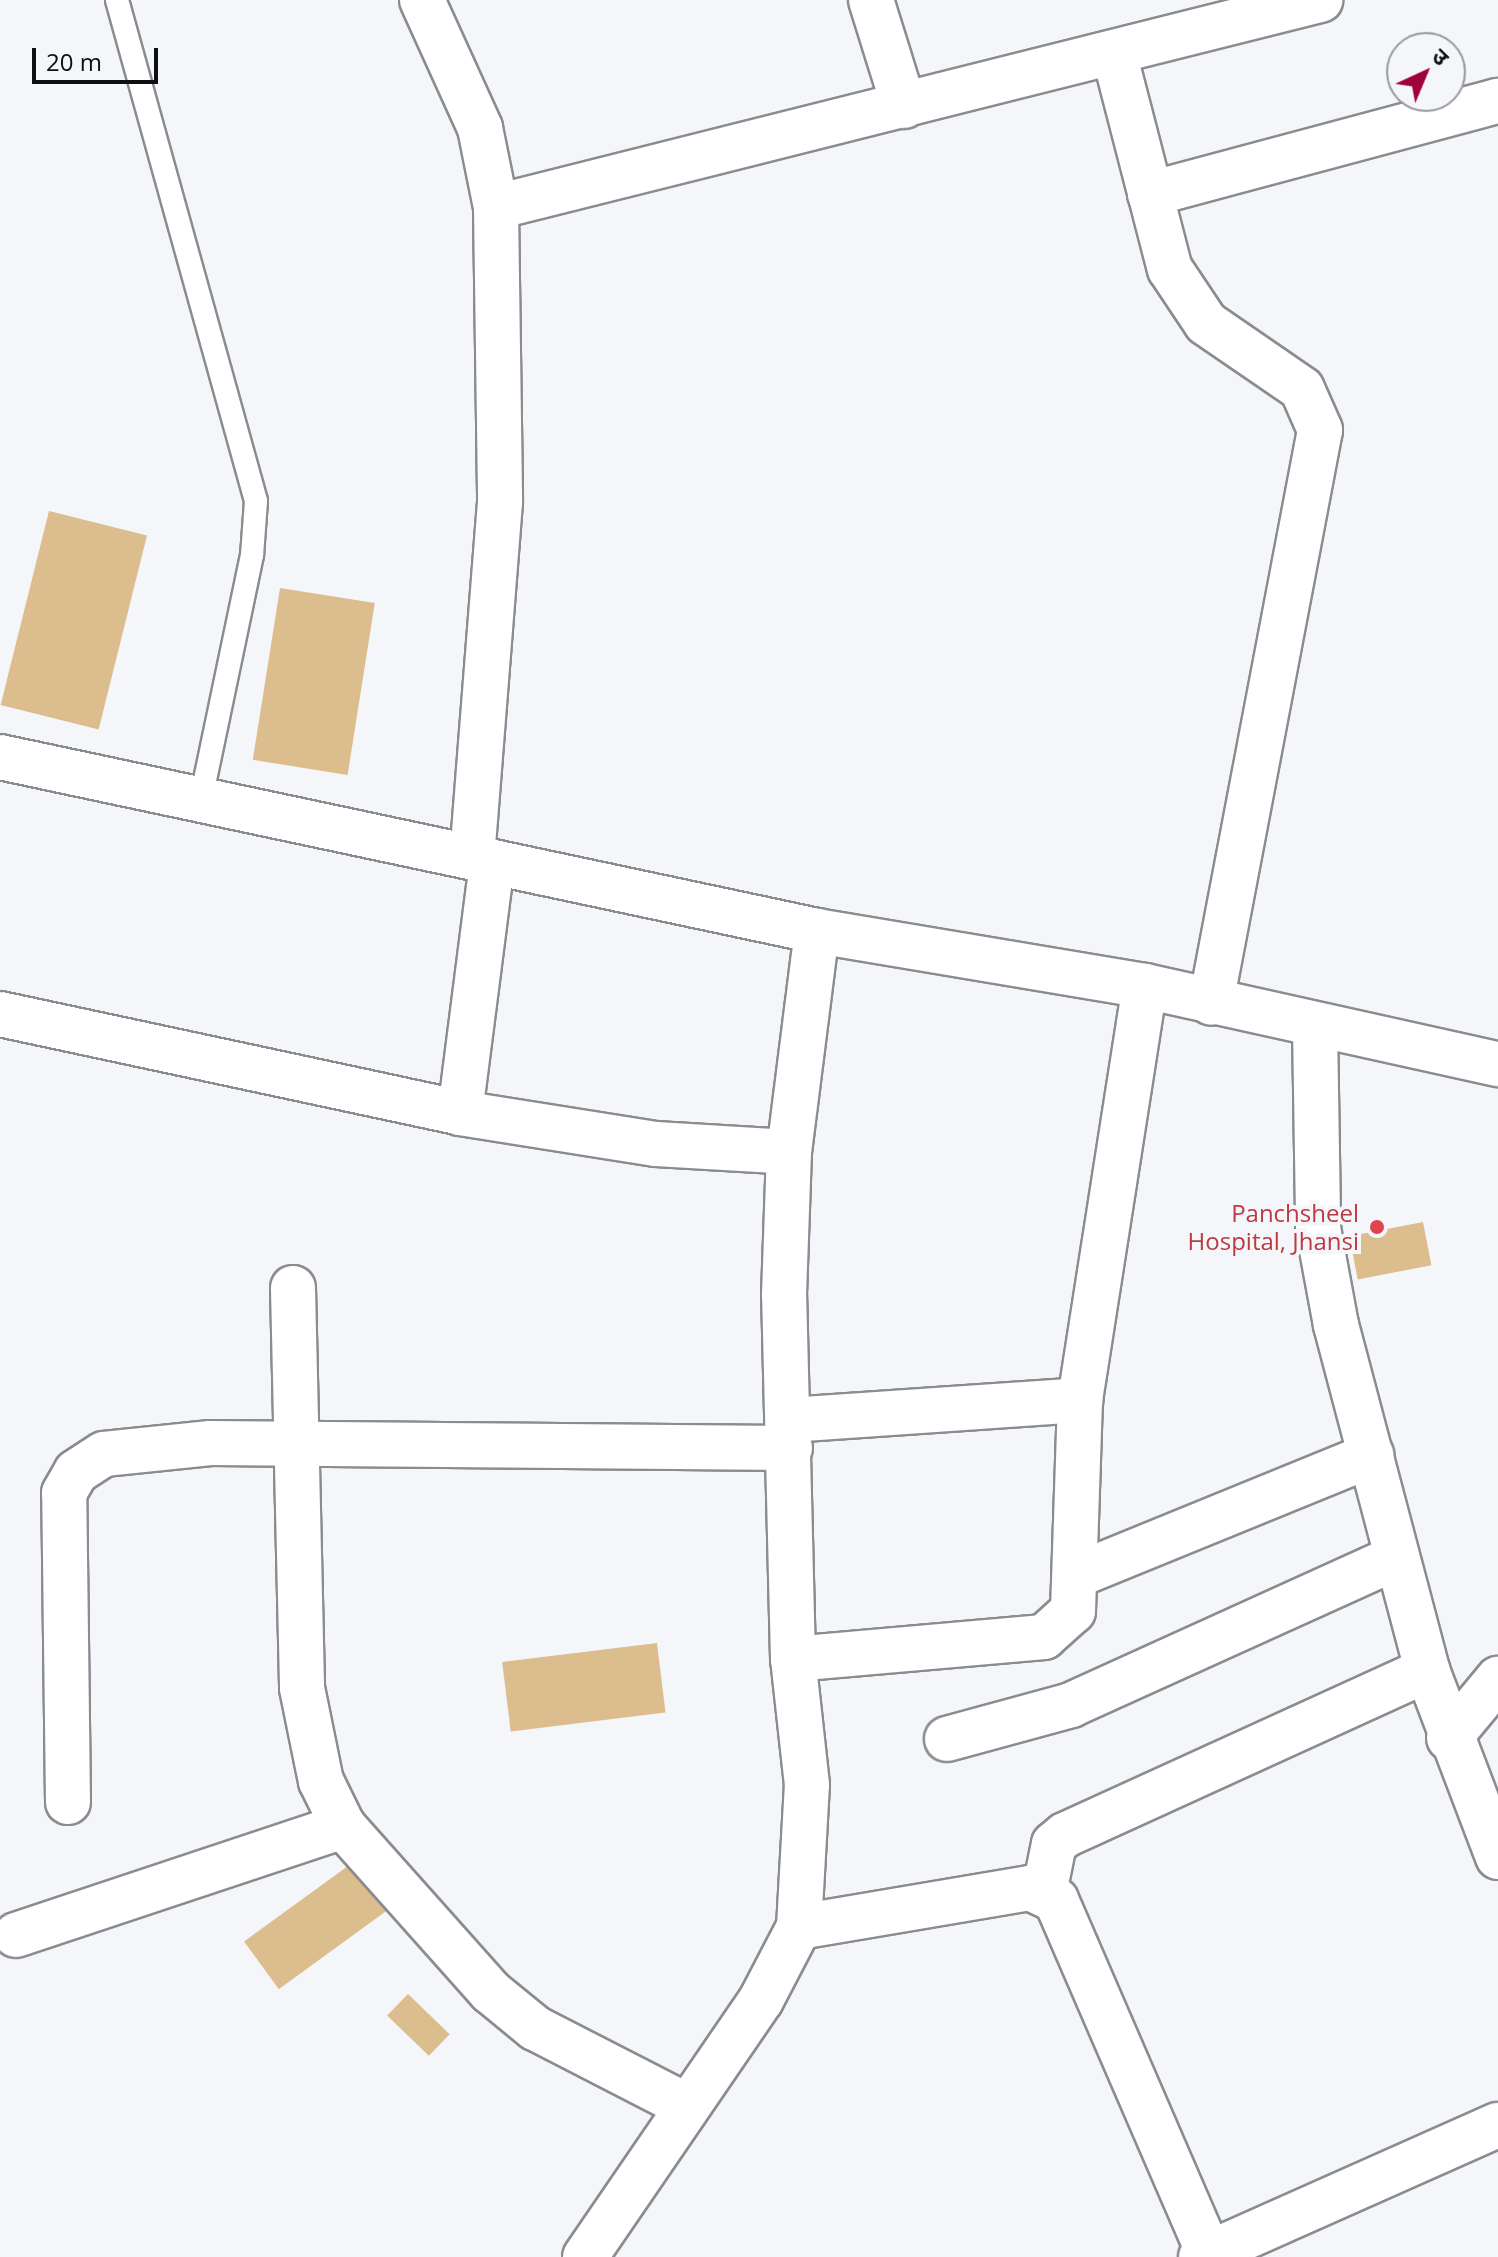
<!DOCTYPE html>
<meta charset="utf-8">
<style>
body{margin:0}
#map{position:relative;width:1498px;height:2257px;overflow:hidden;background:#f4f6fa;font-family:"Open Sans","Noto Sans Devanagari",sans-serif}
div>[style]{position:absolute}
.building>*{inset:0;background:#dcbe8e;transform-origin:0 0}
.roads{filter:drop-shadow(2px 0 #8a8c90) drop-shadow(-2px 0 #8a8c90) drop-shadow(0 2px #8a8c90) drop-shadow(0 -2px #8a8c90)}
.service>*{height:22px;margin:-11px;padding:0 11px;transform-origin:11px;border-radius:11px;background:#fff}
.minor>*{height:44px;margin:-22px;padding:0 22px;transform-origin:22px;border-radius:22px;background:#fff}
.dots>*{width:22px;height:22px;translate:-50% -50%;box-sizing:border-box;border:4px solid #f4f6fa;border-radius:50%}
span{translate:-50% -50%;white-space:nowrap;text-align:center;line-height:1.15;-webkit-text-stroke:8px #f4f6fa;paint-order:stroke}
.health-label{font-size:24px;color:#be3a42}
.right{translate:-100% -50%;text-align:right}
.north{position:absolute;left:1386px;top:32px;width:80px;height:80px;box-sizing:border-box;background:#f4f6fa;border:2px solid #989a9c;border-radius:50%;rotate:44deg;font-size:22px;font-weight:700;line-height:32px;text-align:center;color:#0e0f10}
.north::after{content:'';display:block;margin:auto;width:28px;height:36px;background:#a1013b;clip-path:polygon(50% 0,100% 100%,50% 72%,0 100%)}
.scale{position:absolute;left:32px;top:48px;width:126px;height:36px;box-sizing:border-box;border:4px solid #0e0f10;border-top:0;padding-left:10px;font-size:24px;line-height:28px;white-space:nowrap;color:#0e0f10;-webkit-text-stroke:6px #f4f6fa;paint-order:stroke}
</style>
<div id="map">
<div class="building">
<div style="left:49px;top:511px;width:101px;height:200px;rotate:14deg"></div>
<div style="left:280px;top:588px;width:96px;height:174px;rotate:9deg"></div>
<div style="left:1423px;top:1222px;width:44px;height:75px;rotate:79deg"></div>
<div style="left:657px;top:1643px;width:70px;height:156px;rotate:83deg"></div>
<div style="left:363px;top:1855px;width:59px;height:147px;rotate:54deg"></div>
<div style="left:408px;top:1994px;width:58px;height:30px;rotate:44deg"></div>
</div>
<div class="roads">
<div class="service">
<div style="left:117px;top:0;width:520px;rotate:74.49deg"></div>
<div style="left:256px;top:501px;width:54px;rotate:94.2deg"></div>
<div style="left:252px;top:555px;width:249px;rotate:101.8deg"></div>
</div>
<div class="minor">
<div style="left:422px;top:0;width:141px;rotate:65.6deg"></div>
<div style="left:480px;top:128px;width:81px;rotate:78.6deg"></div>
<div style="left:496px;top:207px;width:295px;rotate:89.2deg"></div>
<div style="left:500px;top:502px;width:354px;rotate:94.5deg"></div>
<div style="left:871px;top:0;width:111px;rotate:72.7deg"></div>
<div style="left:1114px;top:53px;width:223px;rotate:75.5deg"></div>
<div style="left:1170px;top:269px;width:65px;rotate:56.3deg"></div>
<div style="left:1206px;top:323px;width:116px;rotate:34.5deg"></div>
<div style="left:1302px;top:389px;width:45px;rotate:66.3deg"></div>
<div style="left:1320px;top:430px;width:583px;rotate:100.77deg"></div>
<div style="left:1150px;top:194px;width:360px;rotate:-15deg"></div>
<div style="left:496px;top:207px;width:850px;rotate:-14.1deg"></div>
<div style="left:0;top:757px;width:835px;rotate:12.02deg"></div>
<div style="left:817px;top:931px;width:333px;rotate:9.5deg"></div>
<div style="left:1145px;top:986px;width:362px;rotate:12.5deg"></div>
<div style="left:0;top:1014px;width:471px;rotate:12.1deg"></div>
<div style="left:460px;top:1113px;width:198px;rotate:9deg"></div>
<div style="left:656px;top:1144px;width:133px;rotate:3.4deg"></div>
<div style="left:1315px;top:1026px;width:202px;rotate:89.1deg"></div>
<div style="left:1318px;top:1228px;width:99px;rotate:79.5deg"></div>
<div style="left:1336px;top:1325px;width:357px;rotate:75.2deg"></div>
<div style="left:1427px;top:1670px;width:200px;rotate:69.2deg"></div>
<div style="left:460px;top:1113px;width:253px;rotate:-82.7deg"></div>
<div style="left:293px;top:1288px;width:400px;rotate:88.7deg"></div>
<div style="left:302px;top:1688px;width:95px;rotate:78.5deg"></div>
<div style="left:321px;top:1781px;width:50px;rotate:63.9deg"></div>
<div style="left:343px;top:1826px;width:222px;rotate:48.3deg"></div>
<div style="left:491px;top:1992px;width:57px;rotate:39.3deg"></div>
<div style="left:535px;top:2028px;width:171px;rotate:27.2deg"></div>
<div style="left:789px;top:1420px;width:292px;rotate:-3.9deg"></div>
<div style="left:1077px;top:1575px;width:318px;rotate:-22.2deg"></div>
<div style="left:793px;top:1659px;width:252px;rotate:-5deg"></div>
<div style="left:1044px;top:1637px;width:39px;rotate:-42deg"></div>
<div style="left:1073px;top:1611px;width:211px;rotate:-88.1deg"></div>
<div style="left:1080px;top:1400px;width:419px;rotate:-81.1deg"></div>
<div style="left:1449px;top:1738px;width:77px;rotate:-50.3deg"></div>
<div style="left:947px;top:1739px;width:129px;rotate:-15.3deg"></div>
<div style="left:1071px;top:1705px;width:356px;rotate:-24.4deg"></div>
<div style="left:68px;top:1802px;width:309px;rotate:-90.7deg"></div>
<div style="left:64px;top:1493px;width:24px;rotate:-60deg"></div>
<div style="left:76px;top:1472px;width:33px;rotate:-33deg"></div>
<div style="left:104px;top:1454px;width:107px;rotate:-5.9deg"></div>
<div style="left:210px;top:1443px;width:580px;rotate:0.49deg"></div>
<div style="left:1044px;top:1893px;width:50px;rotate:-78.5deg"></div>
<div style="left:1054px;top:1844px;width:14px;rotate:-39deg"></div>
<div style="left:1065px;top:1835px;width:398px;rotate:-24.5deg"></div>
<div style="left:799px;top:1927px;width:234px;rotate:-9.6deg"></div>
<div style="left:1030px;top:1888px;width:29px;rotate:25deg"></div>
<div style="left:1056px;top:1900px;width:386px;rotate:66.6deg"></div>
<div style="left:16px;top:1935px;width:345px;rotate:-18.4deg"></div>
<div style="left:585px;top:2257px;width:311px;rotate:-55.6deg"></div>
<div style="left:761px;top:2000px;width:82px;rotate:-62.5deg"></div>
<div style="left:799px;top:1927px;width:142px;rotate:-86.8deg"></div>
<div style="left:807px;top:1785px;width:127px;rotate:-96.3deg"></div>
<div style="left:793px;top:1659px;width:364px;rotate:-91.4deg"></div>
<div style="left:784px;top:1295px;width:143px;rotate:-88deg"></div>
<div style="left:789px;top:1152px;width:223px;rotate:-82.8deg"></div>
<div style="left:1201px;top:2257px;width:325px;rotate:-24deg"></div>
</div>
</div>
<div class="dots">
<div style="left:1377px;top:1227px;background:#e0444e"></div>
</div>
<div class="health-label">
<span class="right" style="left:1359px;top:1227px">Panchsheel<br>Hospital, Jhansi</span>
</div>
<div class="north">उ</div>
<div class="scale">20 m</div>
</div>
